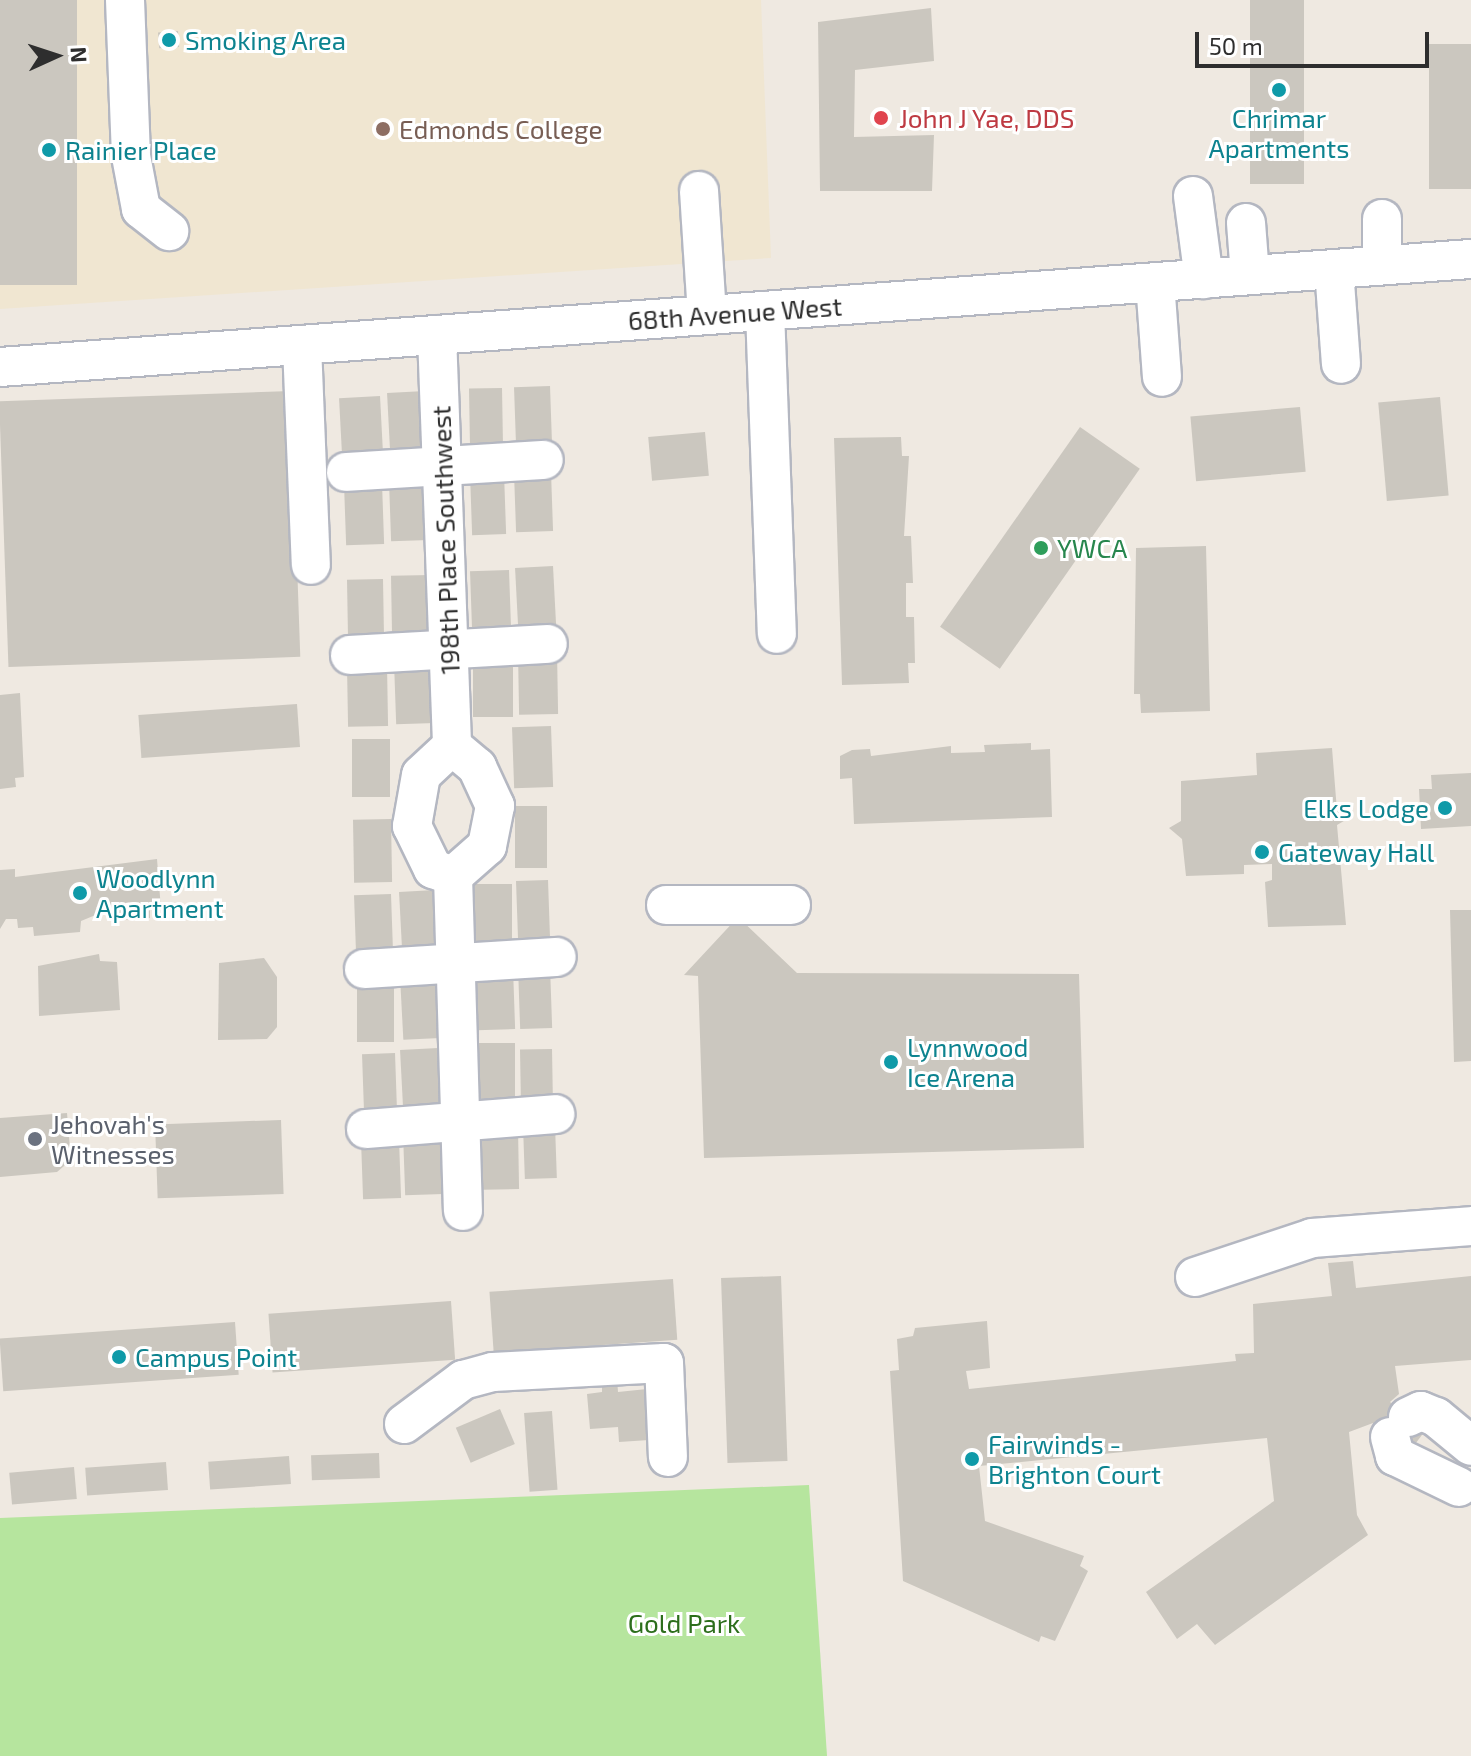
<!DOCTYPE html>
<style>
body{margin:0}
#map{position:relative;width:1471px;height:1756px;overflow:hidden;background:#efe9e1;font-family:"Exo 2",sans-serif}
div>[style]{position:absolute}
.education>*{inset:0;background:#f0e6d1}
.green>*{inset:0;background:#b6e59e}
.building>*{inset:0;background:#cbc7bf;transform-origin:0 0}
.roads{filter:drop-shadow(2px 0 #b4b7c1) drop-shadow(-2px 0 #b4b7c1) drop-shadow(0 2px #b4b7c1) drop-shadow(0 -2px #b4b7c1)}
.minor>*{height:38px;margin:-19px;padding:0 19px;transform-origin:19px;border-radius:19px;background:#fff}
.dots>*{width:22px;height:22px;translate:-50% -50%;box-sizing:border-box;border:4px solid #fff;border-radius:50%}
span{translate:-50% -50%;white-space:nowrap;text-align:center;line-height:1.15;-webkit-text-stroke:6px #fff;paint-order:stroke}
.culture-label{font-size:26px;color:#0d838f}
.left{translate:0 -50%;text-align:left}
.right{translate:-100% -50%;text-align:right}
.health-label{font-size:26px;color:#be3a42}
.education-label{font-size:26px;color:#785e54}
.street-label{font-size:26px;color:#2e2e2e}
.leisure-label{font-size:26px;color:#27864d}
.worship-label{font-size:26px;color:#5b616d}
.park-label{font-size:26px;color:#2c6e1b}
.north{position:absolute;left:16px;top:16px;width:80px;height:80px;-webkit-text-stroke:6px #fff;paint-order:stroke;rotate:87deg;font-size:22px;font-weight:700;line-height:32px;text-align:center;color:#2e2e2e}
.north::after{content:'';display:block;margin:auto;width:28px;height:36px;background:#2e2e2e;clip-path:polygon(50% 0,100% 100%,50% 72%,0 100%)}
.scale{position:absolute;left:1195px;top:32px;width:234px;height:36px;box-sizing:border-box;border:4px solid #2e2e2e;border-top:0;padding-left:10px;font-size:24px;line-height:28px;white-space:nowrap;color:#2e2e2e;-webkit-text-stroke:6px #fff;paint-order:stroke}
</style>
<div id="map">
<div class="education">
<div style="clip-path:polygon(0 0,761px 0,771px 258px,0 309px)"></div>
</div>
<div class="green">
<div style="clip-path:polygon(809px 1485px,827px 1756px,0 1756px,0 1518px)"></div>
</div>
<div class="building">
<div style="left:0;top:0;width:77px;height:285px"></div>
<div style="left:1250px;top:0;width:54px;height:184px"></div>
<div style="clip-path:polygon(931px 8px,934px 61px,855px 70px,854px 137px,934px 135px,932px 191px,820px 191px,818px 22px)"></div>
<div style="left:178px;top:31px;width:16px;height:20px;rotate:86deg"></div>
<div style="left:1471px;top:44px;width:145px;height:42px;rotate:90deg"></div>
<div style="left:550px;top:386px;width:57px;height:36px;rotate:88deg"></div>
<div style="left:502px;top:388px;width:59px;height:33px;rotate:89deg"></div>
<div style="left:291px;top:391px;width:266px;height:292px;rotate:88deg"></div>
<div style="left:425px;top:391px;width:61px;height:38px;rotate:87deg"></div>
<div style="left:380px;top:396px;width:62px;height:41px;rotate:87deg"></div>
<div style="left:1440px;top:397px;width:99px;height:62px;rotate:85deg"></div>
<div style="left:1300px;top:407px;width:65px;height:110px;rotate:85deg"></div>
<div style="left:1080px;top:427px;width:73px;height:244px;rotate:35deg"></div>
<div style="left:705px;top:432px;width:44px;height:57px;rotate:85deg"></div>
<div style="clip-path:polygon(901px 437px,902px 456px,909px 456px,904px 536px,911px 536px,913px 583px,906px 583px,906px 617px,914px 617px,915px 663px,908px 663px,909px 683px,842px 685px,834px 438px)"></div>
<div style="left:551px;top:472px;width:59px;height:37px;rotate:88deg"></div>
<div style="left:504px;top:473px;width:61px;height:34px;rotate:88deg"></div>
<div style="left:427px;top:480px;width:60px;height:38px;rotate:88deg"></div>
<div style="left:382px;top:483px;width:61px;height:38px;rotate:88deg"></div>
<div style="clip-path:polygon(1206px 546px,1210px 711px,1141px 713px,1140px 694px,1134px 694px,1136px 548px)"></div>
<div style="left:553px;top:566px;width:63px;height:38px;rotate:87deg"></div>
<div style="left:509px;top:570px;width:61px;height:39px;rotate:88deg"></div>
<div style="left:431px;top:575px;width:59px;height:40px;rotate:89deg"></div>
<div style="left:383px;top:579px;width:56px;height:36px;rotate:89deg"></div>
<div style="left:557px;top:651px;width:63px;height:39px;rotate:89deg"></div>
<div style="left:513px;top:655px;width:62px;height:40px;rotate:90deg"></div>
<div style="left:433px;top:661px;width:62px;height:39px;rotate:88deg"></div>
<div style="left:387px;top:665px;width:61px;height:40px;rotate:89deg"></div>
<div style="clip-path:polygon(20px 693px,24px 777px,15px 778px,16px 787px,0 789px,0 695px)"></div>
<div style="left:297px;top:704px;width:43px;height:159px;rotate:86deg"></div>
<div style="left:551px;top:726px;width:61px;height:39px;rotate:88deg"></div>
<div style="left:352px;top:739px;width:38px;height:58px"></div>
<div style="clip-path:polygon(1031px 743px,1031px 750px,1050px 749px,1052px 817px,854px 824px,852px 778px,840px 779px,840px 756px,852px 750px,870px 749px,871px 756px,951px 746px,951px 753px,985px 752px,984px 745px)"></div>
<div style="clip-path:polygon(1332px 748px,1337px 811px,1349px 818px,1337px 825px,1346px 925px,1268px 927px,1265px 882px,1272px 880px,1272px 864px,1244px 865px,1244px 874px,1186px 876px,1182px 839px,1169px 828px,1181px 821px,1181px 781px,1257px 775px,1256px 753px)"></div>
<div style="clip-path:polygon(1471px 773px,1471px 826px,1421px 829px,1419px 789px,1432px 789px,1431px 775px)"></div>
<div style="left:515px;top:806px;width:32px;height:62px"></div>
<div style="left:391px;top:819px;width:63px;height:38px;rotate:89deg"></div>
<div style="clip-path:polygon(157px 859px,161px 909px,150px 909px,150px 918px,110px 921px,110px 913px,98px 914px,81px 921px,80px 932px,34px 936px,33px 927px,18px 928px,17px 919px,6px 919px,0 929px,0 870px,15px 869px,15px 877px)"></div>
<div style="left:548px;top:880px;width:62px;height:32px;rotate:88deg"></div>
<div style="left:512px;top:884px;width:60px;height:38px;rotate:90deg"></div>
<div style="left:435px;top:890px;width:61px;height:36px;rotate:87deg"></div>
<div style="left:391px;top:894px;width:61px;height:37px;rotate:88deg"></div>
<div style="clip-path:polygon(1450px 910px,1471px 910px,1471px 1061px,1454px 1062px)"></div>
<div style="clip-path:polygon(738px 917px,797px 973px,1079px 974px,1084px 1148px,704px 1158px,698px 976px,684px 975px)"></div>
<div style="clip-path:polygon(99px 954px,100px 961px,117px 962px,120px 1010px,39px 1016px,38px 966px)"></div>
<div style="clip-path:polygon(264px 958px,277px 977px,277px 1027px,267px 1039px,218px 1040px,219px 963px)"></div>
<div style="left:550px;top:966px;width:62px;height:32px;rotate:88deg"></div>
<div style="left:513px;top:968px;width:61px;height:38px;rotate:88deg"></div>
<div style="left:437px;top:975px;width:63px;height:37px;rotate:87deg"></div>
<div style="left:357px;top:980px;width:37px;height:62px"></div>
<div style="left:477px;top:1043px;width:38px;height:61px"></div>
<div style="left:438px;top:1048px;width:62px;height:38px;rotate:87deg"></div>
<div style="left:552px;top:1049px;width:52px;height:32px;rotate:89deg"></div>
<div style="left:395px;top:1053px;width:54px;height:33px;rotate:88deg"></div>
<div style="clip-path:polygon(67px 1113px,71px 1160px,57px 1172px,0 1177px,0 1118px)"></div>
<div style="left:281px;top:1120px;width:74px;height:126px;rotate:88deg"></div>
<div style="left:555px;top:1125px;width:53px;height:32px;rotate:88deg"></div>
<div style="left:518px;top:1128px;width:61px;height:37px;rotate:89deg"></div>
<div style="left:441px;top:1132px;width:62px;height:38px;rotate:88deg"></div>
<div style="left:399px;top:1139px;width:59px;height:38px;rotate:88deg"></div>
<div style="clip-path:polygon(1353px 1261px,1356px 1288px,1471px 1276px,1471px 1360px,1395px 1366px,1399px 1394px,1390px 1402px,1425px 1431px,1409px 1452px,1373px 1423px,1349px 1432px,1357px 1515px,1368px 1535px,1215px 1645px,1197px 1624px,1177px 1639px,1146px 1592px,1274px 1501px,1267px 1438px,979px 1466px,985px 1521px,1084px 1556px,1080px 1566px,1088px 1571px,1055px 1641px,1041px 1636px,1039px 1642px,903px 1581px,890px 1371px,899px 1370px,897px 1339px,913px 1336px,915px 1328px,987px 1321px,990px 1368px,966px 1371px,969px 1389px,1236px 1361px,1235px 1354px,1254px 1353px,1253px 1304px,1332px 1296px,1328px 1263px)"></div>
<div style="left:781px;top:1276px;width:185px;height:60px;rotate:88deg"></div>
<div style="left:673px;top:1279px;width:61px;height:184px;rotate:86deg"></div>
<div style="left:451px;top:1301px;width:59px;height:183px;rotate:86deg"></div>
<div style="left:235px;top:1322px;width:53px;height:236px;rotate:86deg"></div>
<div style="clip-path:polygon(617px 1378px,618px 1392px,647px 1389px,649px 1440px,619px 1442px,618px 1427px,590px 1429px,587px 1394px,602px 1392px,602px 1379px)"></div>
<div style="left:500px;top:1409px;width:38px;height:48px;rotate:67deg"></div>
<div style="left:552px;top:1411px;width:79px;height:28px;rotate:86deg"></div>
<div style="left:379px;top:1453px;width:25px;height:68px;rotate:88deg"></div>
<div style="left:289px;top:1456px;width:28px;height:81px;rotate:86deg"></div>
<div style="left:166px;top:1462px;width:28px;height:81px;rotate:86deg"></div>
<div style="left:74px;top:1467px;width:32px;height:65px;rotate:85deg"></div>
</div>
<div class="roads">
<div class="minor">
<div style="left:125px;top:0;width:156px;rotate:87.8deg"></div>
<div style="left:131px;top:156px;width:54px;rotate:79.3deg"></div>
<div style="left:141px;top:209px;width:36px;rotate:38deg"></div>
<div style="left:699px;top:191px;width:124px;rotate:86.3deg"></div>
<div style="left:1193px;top:196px;width:84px;rotate:82.5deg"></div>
<div style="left:1382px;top:219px;width:46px;rotate:90deg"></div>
<div style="left:1246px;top:223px;width:52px;rotate:85.6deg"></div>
<div style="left:1334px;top:269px;width:95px;rotate:85.8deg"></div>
<div style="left:1155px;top:282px;width:95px;rotate:85.8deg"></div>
<div style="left:765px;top:311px;width:323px;rotate:87.9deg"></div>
<div style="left:437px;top:335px;width:411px;rotate:87.9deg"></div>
<div style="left:452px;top:746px;width:33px;rotate:40deg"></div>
<div style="left:477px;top:767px;width:43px;rotate:65.2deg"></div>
<div style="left:495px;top:806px;width:41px;rotate:101.3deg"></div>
<div style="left:487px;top:846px;width:45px;rotate:138.6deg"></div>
<div style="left:302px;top:345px;width:220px;rotate:87.7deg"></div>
<div style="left:0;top:367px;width:1475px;rotate:-4.2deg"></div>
<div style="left:346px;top:472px;width:198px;rotate:-3.5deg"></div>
<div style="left:350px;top:655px;width:198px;rotate:-3.2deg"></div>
<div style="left:452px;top:746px;width:42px;rotate:136.9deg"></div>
<div style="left:421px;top:775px;width:52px;rotate:100deg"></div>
<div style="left:412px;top:826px;width:48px;rotate:64deg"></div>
<div style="left:433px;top:869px;width:21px;rotate:19deg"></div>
<div style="left:453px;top:876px;width:335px;rotate:88.3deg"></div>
<div style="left:666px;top:905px;width:125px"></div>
<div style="left:364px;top:969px;width:193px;rotate:-3.6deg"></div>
<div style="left:366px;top:1129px;width:190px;rotate:-4.5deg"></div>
<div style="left:1195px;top:1277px;width:123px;rotate:-18.4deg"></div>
<div style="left:1312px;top:1238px;width:159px;rotate:-4.3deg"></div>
<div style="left:1408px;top:1417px;width:14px;rotate:-25deg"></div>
<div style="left:1421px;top:1411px;width:16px;rotate:22deg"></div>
<div style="left:1436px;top:1417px;width:45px;rotate:39.6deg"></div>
<div style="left:404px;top:1424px;width:74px;rotate:-36.7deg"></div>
<div style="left:463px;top:1380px;width:31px;rotate:-15deg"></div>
<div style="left:493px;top:1372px;width:171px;rotate:-3deg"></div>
<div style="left:664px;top:1363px;width:94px;rotate:87.6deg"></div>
<div style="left:1390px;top:1437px;width:20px;rotate:75deg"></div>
<div style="left:1395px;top:1456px;width:71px;rotate:25.8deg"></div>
</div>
</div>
<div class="dots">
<div style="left:169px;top:40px;background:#0f9aa8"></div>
<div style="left:1279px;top:90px;background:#0f9aa8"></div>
<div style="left:881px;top:118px;background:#e0444e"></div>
<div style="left:383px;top:129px;background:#8d6e63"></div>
<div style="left:49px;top:150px;background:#0f9aa8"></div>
<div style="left:1041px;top:548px;background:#2e9e5b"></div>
<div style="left:1445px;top:808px;background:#0f9aa8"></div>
<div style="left:1262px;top:852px;background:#0f9aa8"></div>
<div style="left:80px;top:893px;background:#0f9aa8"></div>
<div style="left:891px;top:1062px;background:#0f9aa8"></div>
<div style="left:35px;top:1139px;background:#6b7280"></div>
<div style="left:119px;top:1357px;background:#0f9aa8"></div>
<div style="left:972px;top:1459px;background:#0f9aa8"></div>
</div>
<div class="culture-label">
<span class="left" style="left:185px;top:40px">Smoking Area</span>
<span style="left:1279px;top:133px">Chrimar<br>Apartments</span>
<span class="left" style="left:65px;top:150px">Rainier Place</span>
<span class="right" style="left:1429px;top:808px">Elks Lodge</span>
<span class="left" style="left:1278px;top:852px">Gateway Hall</span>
<span class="left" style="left:96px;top:893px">Woodlynn<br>Apartment</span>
<span class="left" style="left:907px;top:1062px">Lynnwood<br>Ice Arena</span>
<span class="left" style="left:135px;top:1357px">Campus Point</span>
<span class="left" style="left:988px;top:1459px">Fairwinds -<br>Brighton Court</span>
</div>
<div class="health-label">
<span class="left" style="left:899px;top:118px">John J Yae, DDS</span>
</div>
<div class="education-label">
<span class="left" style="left:399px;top:129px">Edmonds College</span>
</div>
<div class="street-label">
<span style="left:735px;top:313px;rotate:-4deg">68th Avenue West</span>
<span style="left:445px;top:540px;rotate:-92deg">198th Place Southwest</span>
</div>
<div class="leisure-label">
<span class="left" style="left:1057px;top:548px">YWCA</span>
</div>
<div class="worship-label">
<span class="left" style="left:51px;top:1139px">Jehovah's<br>Witnesses</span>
</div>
<div class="park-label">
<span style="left:684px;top:1623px">Gold Park</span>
</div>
<div class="north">N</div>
<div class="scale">50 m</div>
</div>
